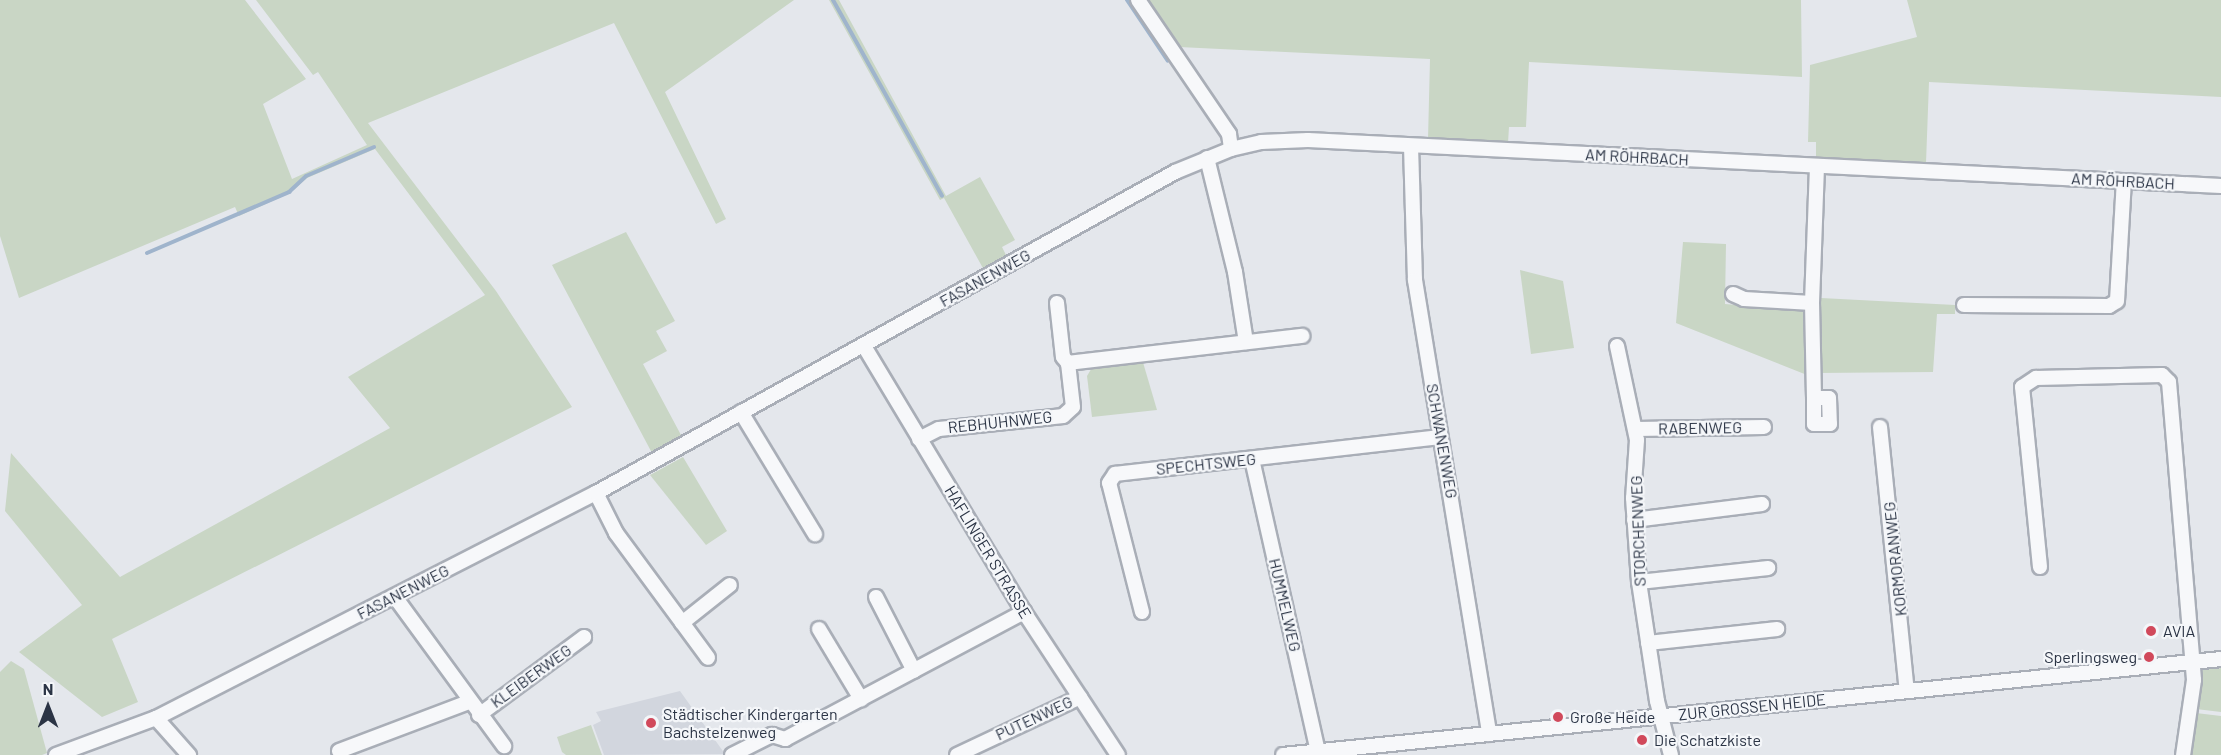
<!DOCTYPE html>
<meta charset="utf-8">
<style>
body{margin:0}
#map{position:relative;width:2221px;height:755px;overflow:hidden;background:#e4e7ec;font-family:Barlow,sans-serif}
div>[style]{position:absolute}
.built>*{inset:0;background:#d2d6de}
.green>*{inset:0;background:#c9d6c5}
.stream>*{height:4px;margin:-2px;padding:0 2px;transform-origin:2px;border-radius:2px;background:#9fb4cc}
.roads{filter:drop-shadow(2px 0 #a9aeb7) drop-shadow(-2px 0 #a9aeb7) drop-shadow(0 2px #a9aeb7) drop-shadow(0 -2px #a9aeb7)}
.street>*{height:14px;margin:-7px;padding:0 7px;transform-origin:7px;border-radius:7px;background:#f7f8fa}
.dots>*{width:16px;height:16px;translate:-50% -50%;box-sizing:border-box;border:3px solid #f4f6f9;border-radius:50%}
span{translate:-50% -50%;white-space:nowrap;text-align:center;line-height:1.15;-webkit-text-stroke:4.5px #f4f6f9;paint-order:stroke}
.street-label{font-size:16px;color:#2b3445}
.poi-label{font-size:16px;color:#2b3445}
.left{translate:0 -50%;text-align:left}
.right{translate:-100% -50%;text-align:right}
.north{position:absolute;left:18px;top:677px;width:60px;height:60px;-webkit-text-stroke:4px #f4f6f9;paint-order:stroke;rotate:0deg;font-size:16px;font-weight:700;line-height:24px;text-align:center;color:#2b3445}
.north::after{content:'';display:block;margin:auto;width:21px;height:27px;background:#2b3445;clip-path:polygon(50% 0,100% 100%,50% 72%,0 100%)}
</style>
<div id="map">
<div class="built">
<div style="clip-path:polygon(680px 691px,725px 754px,604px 755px,593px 725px,601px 721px,596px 712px)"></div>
</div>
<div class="green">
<div style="clip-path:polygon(0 0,245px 0,306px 79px,263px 104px,292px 179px,367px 145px,318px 72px,313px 75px,256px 0,794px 0,665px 92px,726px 219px,716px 224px,614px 23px,368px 123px,496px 291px,572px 407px,112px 639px,138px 702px,102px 717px,19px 652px,82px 605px,5px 511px,11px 453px,120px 577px,390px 428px,348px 377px,485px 295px,375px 149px,307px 178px,290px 193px,239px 216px,235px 207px,19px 298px,0 236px)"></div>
<div style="clip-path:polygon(829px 0,839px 0,946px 196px,980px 177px,1015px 240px,1002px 247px,1007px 257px,984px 270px,944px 198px,940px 200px)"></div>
<div style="clip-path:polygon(1146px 0,1801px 0,1802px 77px,1529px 62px,1526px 127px,1509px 127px,1508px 143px,1428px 139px,1430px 59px,1179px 47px)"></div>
<div style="clip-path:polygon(1907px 0,2221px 0,2221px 97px,1929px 82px,1926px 163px,1816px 157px,1816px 142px,1808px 142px,1810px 65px,1917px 37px)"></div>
<div style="clip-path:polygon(626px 232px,675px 321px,656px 331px,667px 351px,643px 364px,681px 435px,652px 453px,552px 265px)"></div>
<div style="clip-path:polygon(1683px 242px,1726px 244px,1725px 304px,1805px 311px,1807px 375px,1676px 323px)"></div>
<div style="clip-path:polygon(1520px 270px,1563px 281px,1574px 348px,1531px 354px)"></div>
<div style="clip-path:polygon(1817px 293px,1821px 298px,1955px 305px,1955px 314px,1937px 314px,1933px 372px,1817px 373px)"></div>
<div style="clip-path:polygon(1142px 359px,1157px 410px,1092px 417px,1087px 376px,1093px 366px)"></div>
<div style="clip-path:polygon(683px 457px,727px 531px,706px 545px,650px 475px)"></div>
<div style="clip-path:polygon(11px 661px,24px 669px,47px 753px,42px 755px,0 755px,0 672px)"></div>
<div style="clip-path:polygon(2221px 668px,2221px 712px,2196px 709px,2201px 670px)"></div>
<div style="clip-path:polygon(2196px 713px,2221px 716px,2221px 755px,2191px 755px)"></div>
<div style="clip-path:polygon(591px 725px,602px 755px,566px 755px,562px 752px,557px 737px)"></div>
</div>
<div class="stream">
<div style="left:833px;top:0;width:224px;rotate:60.9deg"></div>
<div style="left:1127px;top:0;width:73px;rotate:56.1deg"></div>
<div style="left:147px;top:253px;width:155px;rotate:-23.2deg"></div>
<div style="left:289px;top:192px;width:23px;rotate:-43deg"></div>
<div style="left:306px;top:176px;width:74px;rotate:-23.1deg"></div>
</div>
<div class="roads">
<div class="street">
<div style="left:1138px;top:0;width:162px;rotate:55.8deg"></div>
<div style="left:1229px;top:134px;width:15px;rotate:82deg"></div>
<div style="left:1411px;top:146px;width:134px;rotate:88.3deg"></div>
<div style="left:1415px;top:280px;width:460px;rotate:80.7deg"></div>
<div style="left:1207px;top:158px;width:117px;rotate:76.2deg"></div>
<div style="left:1235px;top:272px;width:71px;rotate:81.1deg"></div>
<div style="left:1733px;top:294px;width:12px;rotate:24deg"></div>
<div style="left:1744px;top:299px;width:68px;rotate:3.4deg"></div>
<div style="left:1057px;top:303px;width:54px;rotate:83.7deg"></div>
<div style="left:1063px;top:357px;width:8px;rotate:50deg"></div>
<div style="left:1964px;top:305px;width:145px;rotate:0.4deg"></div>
<div style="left:2109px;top:306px;width:9px;rotate:-32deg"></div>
<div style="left:2117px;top:301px;width:120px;rotate:-86.7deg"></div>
<div style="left:864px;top:346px;width:310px;rotate:59deg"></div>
<div style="left:1024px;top:612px;width:171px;rotate:56.7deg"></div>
<div style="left:1617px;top:346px;width:96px;rotate:78deg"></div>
<div style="left:1637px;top:440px;width:58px;rotate:93.9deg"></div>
<div style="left:1633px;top:498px;width:84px;rotate:85.9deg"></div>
<div style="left:1639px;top:582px;width:120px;rotate:81.4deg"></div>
<div style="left:1657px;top:701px;width:56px;rotate:75.5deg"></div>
<div style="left:1814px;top:398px;width:95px;rotate:-91.2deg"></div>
<div style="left:1812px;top:303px;width:137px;rotate:-87.9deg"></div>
<div style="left:1814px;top:398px;width:15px"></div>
<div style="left:1829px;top:398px;width:26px;rotate:88deg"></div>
<div style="left:1830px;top:424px;width:16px;rotate:180deg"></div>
<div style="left:1814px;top:424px;width:26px;rotate:-90deg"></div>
<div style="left:741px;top:412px;width:143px;rotate:58.8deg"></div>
<div style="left:1880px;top:427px;width:265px;rotate:84.2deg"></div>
<div style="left:1636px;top:429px;width:128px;rotate:-0.9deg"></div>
<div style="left:919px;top:439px;width:22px;rotate:-27deg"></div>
<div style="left:939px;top:429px;width:125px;rotate:-6deg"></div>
<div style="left:1063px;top:416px;width:13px;rotate:-42deg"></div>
<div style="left:1073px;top:407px;width:44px;rotate:-96.5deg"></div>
<div style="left:1068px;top:363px;width:236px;rotate:-6.6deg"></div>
<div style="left:1252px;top:459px;width:299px;rotate:77.3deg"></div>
<div style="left:596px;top:493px;width:45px;rotate:63.4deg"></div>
<div style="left:616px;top:533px;width:155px;rotate:53.6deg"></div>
<div style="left:1634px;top:520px;width:129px;rotate:-7.1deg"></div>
<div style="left:2040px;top:567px;width:181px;rotate:-95.7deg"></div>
<div style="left:2022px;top:387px;width:17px;rotate:-33deg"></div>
<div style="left:2036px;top:378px;width:126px;rotate:-1.4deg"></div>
<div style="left:2162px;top:375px;width:10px;rotate:45deg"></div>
<div style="left:2169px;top:382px;width:299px;rotate:85.2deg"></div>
<div style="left:2194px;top:680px;width:76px;rotate:98.3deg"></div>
<div style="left:1639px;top:582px;width:130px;rotate:-6.2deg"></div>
<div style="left:395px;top:597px;width:185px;rotate:53.8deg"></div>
<div style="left:876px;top:597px;width:83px;rotate:62.8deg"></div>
<div style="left:1142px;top:612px;width:133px;rotate:-104.3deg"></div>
<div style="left:1109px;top:483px;width:11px;rotate:-56deg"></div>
<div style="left:1115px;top:474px;width:327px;rotate:-6.5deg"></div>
<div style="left:682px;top:623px;width:61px;rotate:-38.4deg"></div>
<div style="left:819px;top:629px;width:82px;rotate:59deg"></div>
<div style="left:1648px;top:643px;width:130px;rotate:-6.2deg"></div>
<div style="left:479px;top:715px;width:131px;rotate:-36.6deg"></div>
<div style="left:156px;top:718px;width:50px;rotate:48.3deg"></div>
<div style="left:339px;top:751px;width:139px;rotate:-20.7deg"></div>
<div style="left:56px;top:755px;width:107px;rotate:-20.3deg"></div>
<div style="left:156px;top:718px;width:494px;rotate:-27.1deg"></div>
<div style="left:596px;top:493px;width:662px;rotate:-29deg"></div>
<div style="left:1175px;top:172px;width:61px;rotate:-22.3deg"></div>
<div style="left:1231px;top:149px;width:31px;rotate:-13deg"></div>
<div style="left:1261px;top:142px;width:47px;rotate:-2.4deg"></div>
<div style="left:1308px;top:140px;width:914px;rotate:2.88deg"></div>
<div style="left:732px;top:755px;width:45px;rotate:-26.6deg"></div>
<div style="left:772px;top:735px;width:14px;rotate:17deg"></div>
<div style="left:785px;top:739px;width:271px;rotate:-28deg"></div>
<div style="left:957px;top:755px;width:136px;rotate:-25.2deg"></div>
<div style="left:1283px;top:755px;width:943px;rotate:-5.84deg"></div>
</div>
</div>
<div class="dots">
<div style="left:2151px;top:631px;background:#d1495b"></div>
<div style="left:2149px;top:657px;background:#d1495b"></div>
<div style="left:1558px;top:717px;background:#d1495b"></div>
<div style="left:651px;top:723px;background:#d1495b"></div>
<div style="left:1642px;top:740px;background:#d1495b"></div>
</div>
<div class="street-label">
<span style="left:1637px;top:157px;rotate:3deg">AM RÖHRBACH</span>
<span style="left:2123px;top:181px;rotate:3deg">AM RÖHRBACH</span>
<span style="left:985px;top:278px;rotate:-29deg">FASANENWEG</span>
<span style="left:1000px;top:422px;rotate:-6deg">REBHUHNWEG</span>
<span style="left:1700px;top:428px;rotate:-1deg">RABENWEG</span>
<span style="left:1442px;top:441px;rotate:80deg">SCHWANENWEG</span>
<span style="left:1206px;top:464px;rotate:-6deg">SPECHTSWEG</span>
<span style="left:1638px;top:531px;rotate:-92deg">STORCHENWEG</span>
<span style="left:988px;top:552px;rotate:59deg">HAFLINGER STRASSE</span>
<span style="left:1895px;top:559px;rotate:-96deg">KORMORANWEG</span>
<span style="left:403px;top:592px;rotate:-27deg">FASANENWEG</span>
<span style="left:1285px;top:605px;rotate:77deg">HUMMELWEG</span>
<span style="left:531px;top:676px;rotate:-36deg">KLEIBERWEG</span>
<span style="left:1752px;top:707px;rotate:-6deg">ZUR GROSSEN HEIDE</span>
<span style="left:1034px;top:718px;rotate:-25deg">PUTENWEG</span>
</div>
<div class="poi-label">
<span class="left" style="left:2163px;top:631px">AVIA</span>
<span class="right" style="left:2137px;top:657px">Sperlingsweg</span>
<span class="left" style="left:663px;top:723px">Städtischer Kindergarten<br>Bachstelzenweg</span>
<span class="left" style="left:1570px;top:717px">Große Heide</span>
<span class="left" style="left:1654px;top:740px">Die Schatzkiste</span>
</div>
<div class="north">N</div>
</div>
